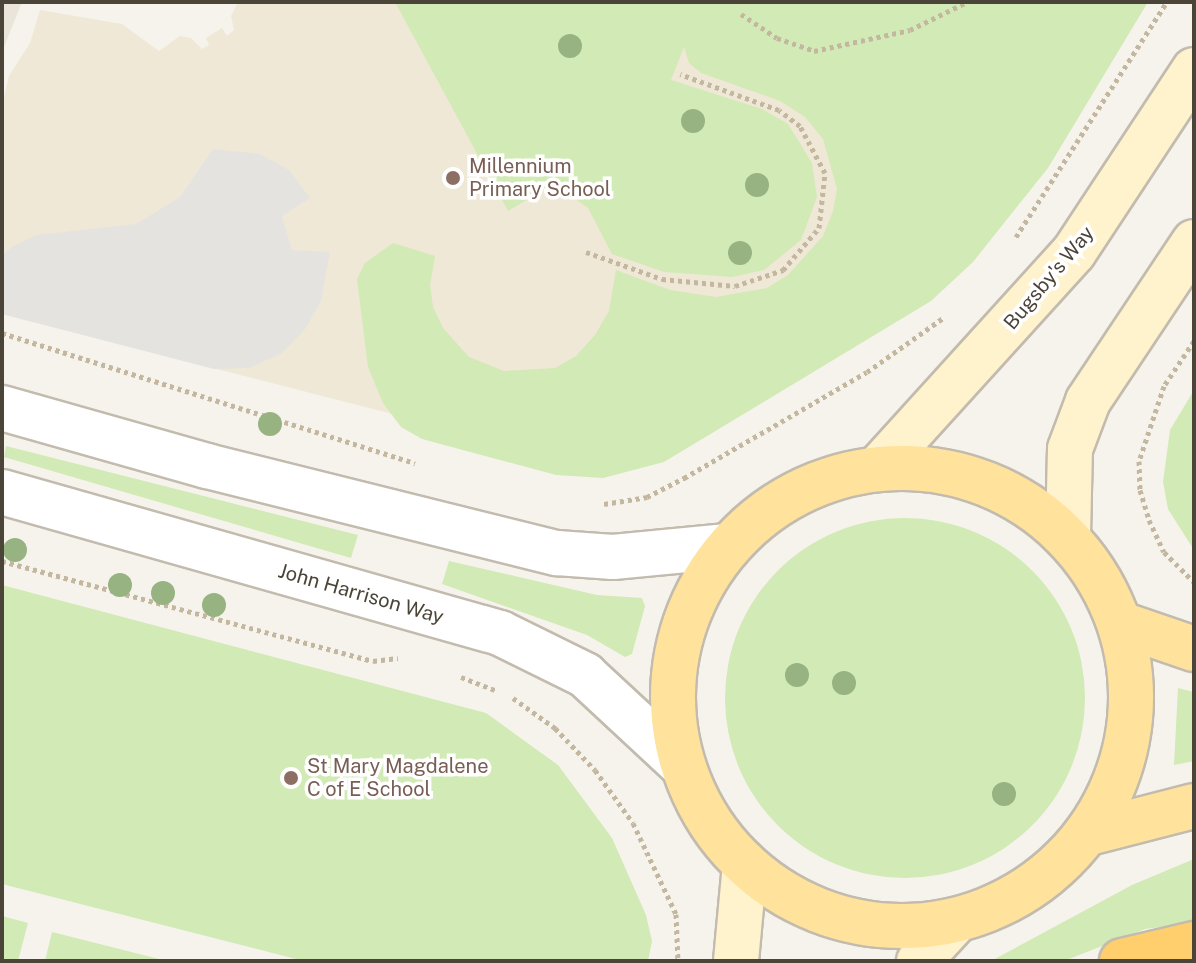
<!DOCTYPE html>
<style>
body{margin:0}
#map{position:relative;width:1196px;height:963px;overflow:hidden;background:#f6f3ec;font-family:"Public Sans",sans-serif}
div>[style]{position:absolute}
.residential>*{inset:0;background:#eae5da}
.education>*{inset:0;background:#efe8d6}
.green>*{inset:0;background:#d2eab5}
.round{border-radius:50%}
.parking>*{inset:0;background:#e5e3e0}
.path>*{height:5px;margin-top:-2.5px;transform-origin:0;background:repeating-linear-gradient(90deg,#c4b79f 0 4px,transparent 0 8px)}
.roads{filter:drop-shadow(2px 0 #c2bbae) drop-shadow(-2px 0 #c2bbae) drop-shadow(0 2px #c2bbae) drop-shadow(0 -2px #c2bbae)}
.street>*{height:44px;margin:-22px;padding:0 22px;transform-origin:22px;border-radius:22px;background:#fff}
.secondary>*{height:44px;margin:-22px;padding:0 22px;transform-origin:22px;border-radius:22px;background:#fff3cd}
.primary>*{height:44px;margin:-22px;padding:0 22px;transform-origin:22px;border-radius:22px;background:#ffe39c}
.primary>.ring{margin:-22px;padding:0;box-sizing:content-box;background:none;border:44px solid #ffe39c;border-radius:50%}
.highway>*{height:44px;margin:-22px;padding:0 22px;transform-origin:22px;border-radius:22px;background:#ffcf6e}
.trees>*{width:24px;height:24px;margin:-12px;border-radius:50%;background:#97b381}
.dots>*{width:22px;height:22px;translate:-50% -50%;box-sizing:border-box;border:4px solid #fff;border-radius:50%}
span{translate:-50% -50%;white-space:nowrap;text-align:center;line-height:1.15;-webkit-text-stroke:7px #fff;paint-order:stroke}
.education-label{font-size:20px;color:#785e54}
.left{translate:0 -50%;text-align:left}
.street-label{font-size:20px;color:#4b4439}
.frame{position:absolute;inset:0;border:4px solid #4b4439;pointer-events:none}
</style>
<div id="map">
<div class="residential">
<div style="clip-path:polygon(2px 2px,22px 2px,2px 52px)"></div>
</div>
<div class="education">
<div style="clip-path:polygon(238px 2px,1047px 2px,807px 282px,416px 420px,2px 314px,2px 105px,9px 76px,30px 43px,40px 10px,122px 24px,159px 51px,180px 36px,191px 38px,202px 49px,209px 45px,206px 38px,222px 28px,227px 36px,234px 30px,231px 16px)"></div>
</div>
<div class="green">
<div style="clip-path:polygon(395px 2px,1148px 2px,1048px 168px,973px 262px,931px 301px,664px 462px,603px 478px,556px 475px,422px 439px,401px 427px,383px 403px,368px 367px,357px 279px,365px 263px,393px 243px,435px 256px,430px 285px,433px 307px,443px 328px,469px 357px,504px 371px,555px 368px,576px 356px,595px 335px,609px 311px,616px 270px,670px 290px,716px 297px,767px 288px,788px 275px,823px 236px,833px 211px,837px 189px,823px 139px,805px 117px,780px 101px,701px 73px,689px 63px,684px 47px,671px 80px,762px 109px,788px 124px,812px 163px,817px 197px,801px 240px,764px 270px,732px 277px,664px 272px,612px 254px,588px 208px,554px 184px,508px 211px)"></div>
<div style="clip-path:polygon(1194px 390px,1194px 550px,1168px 509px,1163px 482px,1170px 430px)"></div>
<div style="clip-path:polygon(6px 446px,358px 535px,351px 558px,4px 457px)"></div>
<div class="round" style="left:725px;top:518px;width:360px;height:360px"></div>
<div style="clip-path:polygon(449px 561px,597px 595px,642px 598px,645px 606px,632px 654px,625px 657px,587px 635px,442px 584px)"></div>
<div style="clip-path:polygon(2px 585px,486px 713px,558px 765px,612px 838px,646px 915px,652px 941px,648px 961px,304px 961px,2px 884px)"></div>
<div style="clip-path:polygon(1178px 688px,1194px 692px,1194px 761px,1174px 765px)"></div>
<div style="clip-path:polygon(1194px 859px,1194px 923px,1145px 929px,1064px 961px,991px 961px,1132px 885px)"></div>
<div style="clip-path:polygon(2px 916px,28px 923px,18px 961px,2px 961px)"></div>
<div style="clip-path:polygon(52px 932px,167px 961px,45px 961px)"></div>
</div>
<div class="parking">
<div style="clip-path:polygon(213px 149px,260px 154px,289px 170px,310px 198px,282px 216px,292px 250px,330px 252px,321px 301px,305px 329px,282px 353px,249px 368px,214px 369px,2px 314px,2px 255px,12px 247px,36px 235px,136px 224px,180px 197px)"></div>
</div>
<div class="path">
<div style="left:741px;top:14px;width:43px;rotate:33.7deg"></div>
<div style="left:777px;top:38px;width:39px;rotate:19deg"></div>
<div style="left:814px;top:51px;width:98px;rotate:-12.3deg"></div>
<div style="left:910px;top:30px;width:64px;rotate:-26.2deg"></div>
<div style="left:1016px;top:237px;width:279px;rotate:-57.3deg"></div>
<div style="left:586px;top:252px;width:81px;rotate:19.6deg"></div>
<div style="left:662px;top:279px;width:73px;rotate:5.5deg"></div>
<div style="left:735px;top:286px;width:51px;rotate:-18.4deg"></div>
<div style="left:783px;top:270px;width:55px;rotate:-49.4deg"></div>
<div style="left:819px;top:228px;width:55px;rotate:-83.8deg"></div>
<div style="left:825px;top:173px;width:53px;rotate:-118deg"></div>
<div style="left:800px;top:126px;width:26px;rotate:-143deg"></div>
<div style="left:779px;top:110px;width:105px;rotate:-160deg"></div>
<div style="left:2px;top:333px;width:433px;rotate:17.5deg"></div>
<div style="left:1194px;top:341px;width:54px;rotate:123.7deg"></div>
<div style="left:1164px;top:386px;width:79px;rotate:108.4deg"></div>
<div style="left:1139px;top:461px;width:29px;rotate:88deg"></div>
<div style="left:1140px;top:490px;width:31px;rotate:73deg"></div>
<div style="left:1149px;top:520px;width:35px;rotate:65deg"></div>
<div style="left:1164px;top:552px;width:42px;rotate:45deg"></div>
<div style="left:604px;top:504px;width:44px;rotate:-9.2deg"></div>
<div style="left:647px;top:497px;width:42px;rotate:-27.2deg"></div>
<div style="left:684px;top:478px;width:211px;rotate:-30.1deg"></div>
<div style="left:867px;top:372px;width:93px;rotate:-35.4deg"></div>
<div style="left:2px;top:561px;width:384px;rotate:15.1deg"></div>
<div style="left:373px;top:661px;width:25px;rotate:-7deg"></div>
<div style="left:461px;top:677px;width:39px;rotate:21deg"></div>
<div style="left:513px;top:698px;width:52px;rotate:35.5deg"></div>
<div style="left:555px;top:728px;width:58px;rotate:46.4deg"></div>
<div style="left:595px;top:770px;width:65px;rotate:54.4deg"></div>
<div style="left:633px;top:823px;width:101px;rotate:64.7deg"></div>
<div style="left:676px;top:914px;width:47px;rotate:87.6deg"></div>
</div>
<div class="roads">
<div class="street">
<div style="left:2px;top:408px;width:213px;rotate:15.8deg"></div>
<div style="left:207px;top:466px;width:361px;rotate:14deg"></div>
<div style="left:557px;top:553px;width:56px;rotate:4.1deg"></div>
<div style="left:613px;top:557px;width:115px;rotate:-5.5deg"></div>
<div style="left:2px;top:492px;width:518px;rotate:15.81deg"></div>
<div style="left:500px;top:633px;width:95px;rotate:26.3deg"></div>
<div style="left:585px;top:675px;width:134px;rotate:42.9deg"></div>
</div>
<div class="secondary">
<div style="left:879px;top:467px;width:290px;rotate:-47.8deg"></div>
<div style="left:1074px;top:252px;width:218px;rotate:-56.6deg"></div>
<div style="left:1068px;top:536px;width:87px;rotate:-88.7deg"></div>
<div style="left:1070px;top:449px;width:51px;rotate:-69.4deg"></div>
<div style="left:1088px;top:401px;width:191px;rotate:-56.3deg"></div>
<div style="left:736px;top:961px;width:97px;rotate:-84.7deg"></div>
<div style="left:919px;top:961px;width:53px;rotate:-47.3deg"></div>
</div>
<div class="primary">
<div class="ring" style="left:673px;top:468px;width:414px;height:414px"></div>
<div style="left:1121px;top:624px;width:77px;rotate:18.9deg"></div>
<div style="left:1089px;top:833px;width:108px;rotate:-14.4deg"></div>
</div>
<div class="highway">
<div style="left:1122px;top:961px;width:74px;rotate:-13.3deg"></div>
</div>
</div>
<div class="trees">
<div style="left:570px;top:46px"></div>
<div style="left:693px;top:121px"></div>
<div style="left:757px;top:185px"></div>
<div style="left:740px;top:253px"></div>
<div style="left:270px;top:424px"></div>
<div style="left:15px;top:550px"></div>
<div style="left:120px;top:585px"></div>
<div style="left:163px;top:593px"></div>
<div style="left:214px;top:605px"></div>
<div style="left:797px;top:675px"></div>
<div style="left:844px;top:683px"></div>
<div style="left:1004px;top:794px"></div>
</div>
<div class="dots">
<div style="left:453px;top:178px;background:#8d6e63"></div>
<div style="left:291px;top:778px;background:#8d6e63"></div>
</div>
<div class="education-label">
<span class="left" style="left:469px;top:178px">Millennium<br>Primary School</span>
<span class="left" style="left:307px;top:778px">St Mary Magdalene<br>C of E School</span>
</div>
<div class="street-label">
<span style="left:1049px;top:278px;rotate:-50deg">Bugsby's Way</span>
<span style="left:361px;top:594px;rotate:16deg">John Harrison Way</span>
</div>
<div class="frame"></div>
</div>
